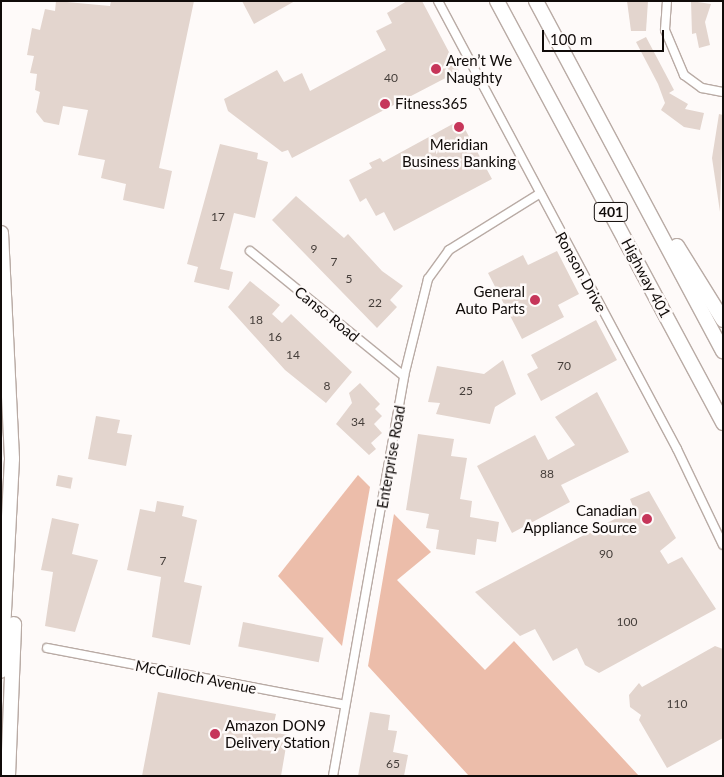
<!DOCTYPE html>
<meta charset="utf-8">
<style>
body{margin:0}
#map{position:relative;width:724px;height:777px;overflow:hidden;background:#fefaf9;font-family:Lato,sans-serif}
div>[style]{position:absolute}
.green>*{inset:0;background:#ecbdaa}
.building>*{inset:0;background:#e3d5ce;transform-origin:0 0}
.roads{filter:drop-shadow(1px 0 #b9aba5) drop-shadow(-1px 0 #b9aba5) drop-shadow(0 1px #b9aba5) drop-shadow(0 -1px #b9aba5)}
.minor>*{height:8px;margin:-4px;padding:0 4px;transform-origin:4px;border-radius:4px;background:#fff}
.motorway>*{height:14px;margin:-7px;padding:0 7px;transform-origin:7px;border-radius:7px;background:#fff}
.dots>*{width:14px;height:14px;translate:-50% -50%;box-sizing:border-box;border:2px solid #fefaf9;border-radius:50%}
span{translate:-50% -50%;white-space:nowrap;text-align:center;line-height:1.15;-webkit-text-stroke:5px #fefaf9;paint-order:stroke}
.number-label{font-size:12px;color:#453e3a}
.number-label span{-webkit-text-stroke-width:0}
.shield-label span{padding:1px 4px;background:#fefaf9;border:1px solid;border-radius:4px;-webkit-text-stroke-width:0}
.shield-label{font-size:14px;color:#100b09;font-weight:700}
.poi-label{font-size:15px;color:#100b09}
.left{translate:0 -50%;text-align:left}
.right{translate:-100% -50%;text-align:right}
.street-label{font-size:15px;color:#100b09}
.frame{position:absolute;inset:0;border:2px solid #100b09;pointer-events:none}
.scale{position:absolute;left:542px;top:30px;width:122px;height:22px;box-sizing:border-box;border:2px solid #100b09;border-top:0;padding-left:6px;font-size:15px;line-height:18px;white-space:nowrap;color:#100b09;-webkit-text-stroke:4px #fefaf9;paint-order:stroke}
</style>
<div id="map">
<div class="green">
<div style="clip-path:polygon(358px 475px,370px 487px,342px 646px,278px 576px)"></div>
<div style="clip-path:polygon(394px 514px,431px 552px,397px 580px,485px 670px,514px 641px,639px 776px,469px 776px,368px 666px)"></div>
</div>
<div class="building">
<div style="clip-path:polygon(56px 1px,110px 6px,111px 1px,194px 1px,159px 168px,172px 171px,164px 209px,123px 200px,126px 184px,101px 178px,105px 160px,78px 155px,88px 110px,63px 106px,59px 125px,44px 122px,36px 112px,40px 92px,35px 90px,37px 74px,30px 73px,34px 56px,27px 55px,32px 28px,40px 30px,45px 9px,55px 11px)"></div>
<div style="clip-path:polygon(242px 1px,295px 1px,254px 24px)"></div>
<div style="clip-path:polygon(407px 1px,422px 1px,459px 71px,292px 158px,288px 150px,282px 152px,228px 111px,224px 99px,277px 70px,284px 82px,302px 73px,310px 91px,386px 50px,376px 31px,392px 23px,387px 13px)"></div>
<div style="clip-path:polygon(627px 1px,648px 1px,646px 31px,631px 31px)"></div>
<div style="clip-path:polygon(691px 1px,711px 4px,705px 22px,710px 45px,699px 48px,696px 33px,692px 34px)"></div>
<div style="clip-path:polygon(646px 37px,674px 90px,669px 93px,688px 104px,685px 109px,704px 113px,700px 130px,684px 127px,661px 110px,665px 103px,658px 84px,636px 42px)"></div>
<div style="clip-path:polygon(719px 114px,723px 115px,720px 212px,712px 158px)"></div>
<div style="clip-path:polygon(460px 120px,492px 179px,394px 231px,384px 212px,376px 216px,366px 198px,360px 202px,349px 180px,372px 168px,369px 163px,380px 158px,383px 162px)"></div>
<div style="clip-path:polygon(220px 144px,258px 153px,257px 159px,268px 162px,255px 218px,234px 213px,220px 269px,233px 272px,229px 290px,194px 282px,198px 267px,187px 264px)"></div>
<div style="clip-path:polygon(296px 196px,344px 238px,348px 234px,382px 271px,403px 286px,390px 300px,397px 307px,377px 328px,272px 220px)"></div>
<div style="clip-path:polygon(557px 251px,579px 294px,558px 305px,564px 317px,522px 339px,488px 273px,523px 255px,528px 265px)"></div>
<div style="clip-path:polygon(250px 281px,280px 305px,272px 314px,282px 323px,291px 314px,352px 372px,326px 403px,285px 370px,228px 307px)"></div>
<div style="clip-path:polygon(596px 320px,617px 360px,541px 401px,527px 374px,538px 368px,531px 355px)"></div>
<div style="clip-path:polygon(503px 360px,516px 394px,495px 407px,490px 424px,436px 414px,440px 403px,428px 402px,437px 366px,484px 374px)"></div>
<div style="clip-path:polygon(360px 383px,380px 404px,375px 409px,382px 416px,374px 424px,382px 433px,371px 443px,376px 449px,369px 455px,336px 424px,352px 403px,349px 393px)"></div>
<div style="clip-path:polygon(597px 392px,629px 452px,561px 485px,570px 502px,512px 533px,477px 466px,535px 435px,548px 460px,575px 445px,555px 417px)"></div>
<div style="clip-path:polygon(96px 416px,120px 420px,117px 433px,132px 435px,126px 466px,88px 459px)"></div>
<div style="clip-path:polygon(418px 434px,454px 439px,451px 456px,467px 458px,460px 499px,472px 501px,470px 517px,499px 522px,496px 542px,477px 539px,475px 555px,436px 549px,439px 530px,426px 528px,429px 514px,406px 510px)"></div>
<div style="left:58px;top:475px;width:15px;height:11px;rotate:11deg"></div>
<div style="clip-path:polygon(649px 491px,676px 538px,660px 551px,668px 564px,682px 557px,716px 609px,599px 673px,585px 665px,577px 648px,553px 661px,535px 629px,520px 636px,475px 592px,634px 509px,630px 499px)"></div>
<div style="clip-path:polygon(157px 501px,184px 506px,182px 516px,197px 520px,184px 582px,202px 586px,190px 645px,152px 637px,161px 577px,127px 570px,140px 509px,155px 512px)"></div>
<div style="clip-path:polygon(52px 518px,79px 524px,72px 554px,98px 560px,75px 632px,45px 626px,53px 572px,41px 570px)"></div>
<div style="left:243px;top:622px;width:82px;height:25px;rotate:11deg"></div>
<div style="clip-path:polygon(715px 646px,723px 649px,723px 738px,667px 768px,639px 720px,641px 715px,630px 707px,629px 695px,639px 683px,642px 687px)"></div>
<div style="clip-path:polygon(158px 692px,276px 714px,272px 732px,288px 735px,281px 776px,142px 776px)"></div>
<div style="clip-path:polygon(370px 712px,390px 715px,388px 730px,397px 731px,393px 752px,408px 755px,404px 776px,358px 776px)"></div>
</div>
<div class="roads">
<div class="minor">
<div style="left:438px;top:1px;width:508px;rotate:61.92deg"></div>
<div style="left:677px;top:449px;width:106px;rotate:64.4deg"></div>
<div style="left:667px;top:1px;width:29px;rotate:94deg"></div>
<div style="left:665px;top:30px;width:49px;rotate:67.1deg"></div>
<div style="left:684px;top:75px;width:22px;rotate:36deg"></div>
<div style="left:702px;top:88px;width:21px;rotate:11deg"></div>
<div style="left:250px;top:251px;width:198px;rotate:39.1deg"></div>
<div style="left:47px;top:648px;width:303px;rotate:10.8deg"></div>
<div style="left:333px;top:776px;width:406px;rotate:-79.9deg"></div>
<div style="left:404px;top:376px;width:100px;rotate:-76.1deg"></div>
<div style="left:428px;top:279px;width:36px;rotate:-54deg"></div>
<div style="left:449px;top:250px;width:106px;rotate:-31.9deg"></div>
</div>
<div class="motorway">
<div style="left:497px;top:1px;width:479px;rotate:61.8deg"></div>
<div style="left:536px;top:1px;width:397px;rotate:61.9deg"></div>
<div style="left:1px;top:233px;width:226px;rotate:87.2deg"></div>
<div style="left:12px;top:459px;width:212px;rotate:93deg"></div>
<div style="left:677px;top:246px;width:87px;rotate:58.1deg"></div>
<div style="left:8px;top:776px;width:152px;rotate:-87.7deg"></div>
</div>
</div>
<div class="dots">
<div style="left:436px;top:69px;background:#c6365a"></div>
<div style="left:385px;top:104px;background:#c6365a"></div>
<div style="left:459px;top:127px;background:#c6365a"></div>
<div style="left:535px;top:300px;background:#c6365a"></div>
<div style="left:647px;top:519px;background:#c6365a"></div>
<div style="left:215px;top:734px;background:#c6365a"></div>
</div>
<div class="number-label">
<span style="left:391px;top:78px">40</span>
<span style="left:218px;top:217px">17</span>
<span style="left:314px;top:249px">9</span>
<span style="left:334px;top:262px">7</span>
<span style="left:349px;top:279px">5</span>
<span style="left:375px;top:303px">22</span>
<span style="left:256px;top:320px">18</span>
<span style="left:275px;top:337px">16</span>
<span style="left:293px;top:355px">14</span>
<span style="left:564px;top:366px">70</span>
<span style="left:327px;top:386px">8</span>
<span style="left:466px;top:391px">25</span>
<span style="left:358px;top:422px">34</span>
<span style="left:547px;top:474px">88</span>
<span style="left:606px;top:554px">90</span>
<span style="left:163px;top:561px">7</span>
<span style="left:627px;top:622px">100</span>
<span style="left:677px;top:704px">110</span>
<span style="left:393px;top:764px">65</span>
</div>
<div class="shield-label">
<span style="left:611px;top:212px">401</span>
</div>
<div class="poi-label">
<span class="left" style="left:446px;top:69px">Aren’t We<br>Naughty</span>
<span class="left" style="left:395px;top:104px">Fitness365</span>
<span style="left:459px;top:153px">Meridian<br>Business Banking</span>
<span class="right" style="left:525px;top:300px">General<br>Auto Parts</span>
<span class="right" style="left:637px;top:519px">Canadian<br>Appliance Source</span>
<span class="left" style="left:225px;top:734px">Amazon DON9<br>Delivery Station</span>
</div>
<div class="street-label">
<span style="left:581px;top:272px;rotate:61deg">Ronson Drive</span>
<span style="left:646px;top:278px;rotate:62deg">Highway 401</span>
<span style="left:327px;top:314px;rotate:39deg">Canso Road</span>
<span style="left:391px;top:457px;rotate:-80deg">Enterprise Road</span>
<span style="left:196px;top:677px;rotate:11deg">McCulloch Avenue</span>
</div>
<div class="frame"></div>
<div class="scale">100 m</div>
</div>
